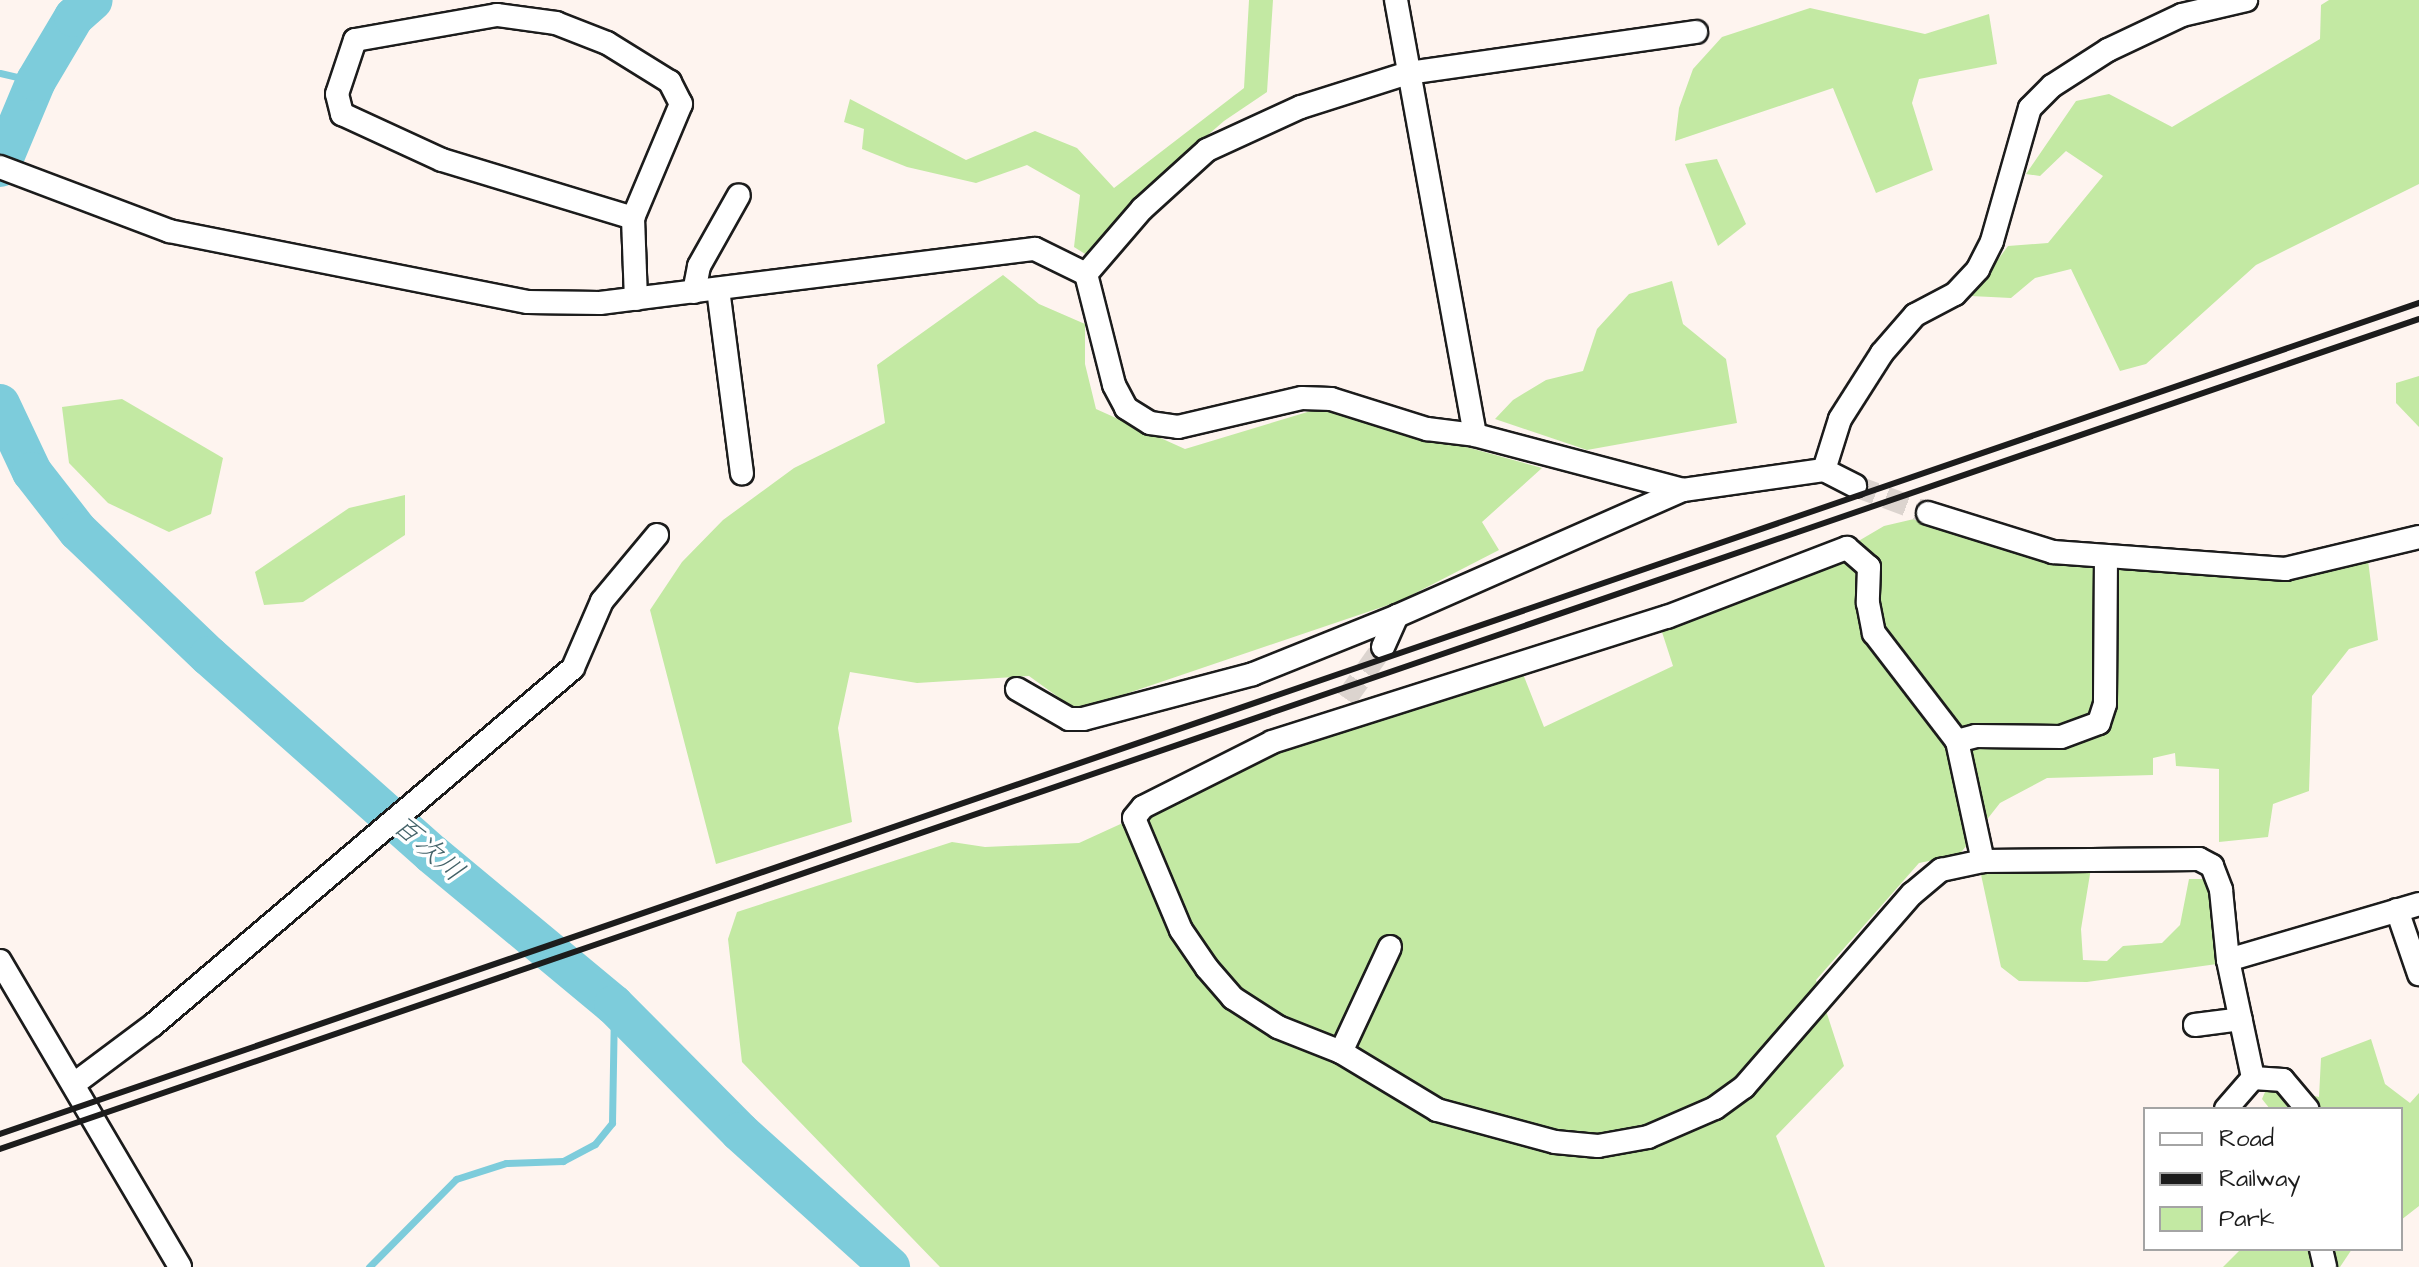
<!DOCTYPE html>
<meta charset="utf-8">
<style>
body{margin:0}
#map{position:relative;width:2419px;height:1267px;overflow:hidden;background:#fef4ef;font-family:"Architects Daughter","Klee One",sans-serif}
div>[style]{position:absolute}
.green>*{inset:0;background:#c3e9a3}
.stream>*{height:7px;margin:-3.5px;padding:0 3.5px;transform-origin:3.5px;border-radius:3.5px;background:#7dccdb}
.river>*{height:40px;margin:-20px;padding:0 20px;transform-origin:20px;border-radius:20px;background:#7dccdb}
.minor-tunnel>*{height:22px;margin-top:-11px;transform-origin:0;background:repeating-linear-gradient(90deg,#dcd4cf 0 22px,transparent 0 33px)}
.roads{filter:drop-shadow(2px 0 #1c1c1c) drop-shadow(-2px 0 #1c1c1c) drop-shadow(0 2px #1c1c1c) drop-shadow(0 -2px #1c1c1c)}
.minor>*{height:22px;margin:-11px;padding:0 11px;transform-origin:11px;border-radius:11px;background:#fff}
.rail>*{height:6px;margin:-3px;padding:0 3px;transform-origin:3px;border-radius:3px;background:#1c1c1c}
span{translate:-50% -50%;white-space:nowrap;text-align:center;line-height:1.15;-webkit-text-stroke:7px #fff;paint-order:stroke}
.water-label{font-size:28px;color:#436268;font-style:italic}
.legend{position:absolute;left:2143px;top:1107px;width:260px;height:144px;box-sizing:border-box;background:#fff;border:2px solid #a4a4a4;margin:0;padding:10px 14px;list-style:none;font-size:24px;color:#1c1c1c}
.legend li{display:flex;align-items:center;gap:16px;height:40px}
.legend b{width:40px;border:2px solid #a4a4a4}
</style>
<div id="map">
<div class="green">
<div style="clip-path:polygon(1249px 0,1273px 0,1267px 92px,1224px 121px,1142px 192px,1090px 257px,1074px 247px,1080px 195px,1027px 165px,976px 183px,907px 167px,862px 149px,864px 129px,844px 122px,850px 99px,966px 160px,1035px 131px,1077px 148px,1114px 188px,1244px 88px)"></div>
<div style="clip-path:polygon(2329px 0,2419px 0,2419px 184px,2256px 265px,2146px 364px,2120px 371px,2071px 269px,2035px 278px,2011px 298px,1971px 296px,2008px 246px,2048px 243px,2103px 176px,2066px 151px,2040px 176px,2026px 174px,2076px 101px,2109px 94px,2172px 127px,2320px 39px,2321px 5px)"></div>
<div style="clip-path:polygon(1810px 8px,1925px 34px,1989px 14px,1997px 64px,1919px 79px,1912px 103px,1933px 170px,1876px 193px,1833px 88px,1675px 141px,1679px 108px,1693px 69px,1722px 37px)"></div>
<div style="clip-path:polygon(1717px 159px,1746px 224px,1718px 246px,1685px 164px)"></div>
<div style="clip-path:polygon(1003px 275px,1039px 304px,1085px 324px,1085px 364px,1096px 409px,1185px 449px,1314px 410px,1332px 410px,1542px 468px,1482px 522px,1499px 550px,1400px 601px,1096px 704px,1072px 707px,1029px 676px,917px 683px,850px 672px,838px 728px,852px 822px,716px 864px,650px 610px,682px 562px,723px 520px,794px 468px,885px 423px,877px 365px)"></div>
<div style="clip-path:polygon(1672px 281px,1683px 324px,1726px 359px,1737px 423px,1587px 450px,1495px 419px,1513px 400px,1546px 380px,1583px 371px,1597px 329px,1629px 294px)"></div>
<div style="clip-path:polygon(2419px 376px,2419px 427px,2396px 403px,2396px 383px)"></div>
<div style="clip-path:polygon(122px 399px,223px 458px,211px 514px,169px 532px,108px 503px,69px 463px,62px 407px)"></div>
<div style="clip-path:polygon(405px 495px,405px 535px,303px 602px,264px 605px,255px 572px,349px 508px)"></div>
<div style="clip-path:polygon(1914px 519px,2047px 561px,2368px 560px,2378px 640px,2349px 649px,2312px 696px,2309px 791px,2273px 804px,2268px 837px,2219px 842px,2219px 769px,2176px 766px,2175px 753px,2153px 758px,2153px 775px,2047px 778px,2000px 803px,1959px 855px,1919px 863px,1816px 980px,1844px 1066px,1776px 1136px,1825px 1267px,940px 1267px,742px 1062px,728px 939px,737px 912px,952px 842px,985px 847px,1079px 843px,1324px 731px,1523px 674px,1544px 727px,1673px 666px,1661px 629px,1787px 583px,1884px 526px)"></div>
<div style="clip-path:polygon(2091px 868px,2081px 929px,2083px 960px,2107px 961px,2123px 946px,2162px 943px,2180px 925px,2189px 879px,2207px 879px,2214px 906px,2217px 964px,2087px 982px,2019px 981px,2001px 967px,1980px 870px)"></div>
<div style="clip-path:polygon(2371px 1039px,2385px 1084px,2410px 1103px,2419px 1093px,2419px 1206px,2401px 1220px,2401px 1109px,2270px 1109px,2262px 1099px,2268px 1085px,2319px 1097px,2321px 1058px)"></div>
<div style="clip-path:polygon(2241px 1249px,2352px 1249px,2340px 1267px,2223px 1267px)"></div>
</div>
<div class="stream">
<div style="left:0;top:73px;width:37px;rotate:13deg"></div>
<div style="left:369px;top:1267px;width:124px;rotate:-45.3deg"></div>
<div style="left:456px;top:1179px;width:52px;rotate:-17.7deg"></div>
<div style="left:506px;top:1163px;width:57px;rotate:-2deg"></div>
<div style="left:563px;top:1161px;width:36px;rotate:-28deg"></div>
<div style="left:595px;top:1144px;width:27px;rotate:-51deg"></div>
<div style="left:612px;top:1123px;width:118px;rotate:-89deg"></div>
</div>
<div class="river">
<div style="left:0;top:167px;width:93px;rotate:-67.3deg"></div>
<div style="left:36px;top:81px;width:74px;rotate:-59.3deg"></div>
<div style="left:74px;top:17px;width:25px;rotate:-42deg"></div>
<div style="left:0;top:404px;width:75px;rotate:64.8deg"></div>
<div style="left:32px;top:472px;width:75px;rotate:52.1deg"></div>
<div style="left:78px;top:531px;width:181px;rotate:43.7deg"></div>
<div style="left:209px;top:656px;width:298px;rotate:41.6deg"></div>
<div style="left:432px;top:854px;width:236px;rotate:39.7deg"></div>
<div style="left:614px;top:1005px;width:179px;rotate:45.2deg"></div>
<div style="left:740px;top:1132px;width:202px;rotate:42deg"></div>
</div>
<div class="minor-tunnel">
<div style="left:1855px;top:486px;width:78px;rotate:20.3deg"></div>
<div style="left:1346px;top:699px;width:64px;rotate:-54.6deg"></div>
</div>
<div class="roads">
<div class="minor">
<div style="left:1396px;top:0;width:442px;rotate:79.7deg"></div>
<div style="left:0;top:167px;width:181px;rotate:20.7deg"></div>
<div style="left:169px;top:231px;width:366px;rotate:11.2deg"></div>
<div style="left:528px;top:302px;width:72px;rotate:0.8deg"></div>
<div style="left:600px;top:303px;width:438px;rotate:-7.1deg"></div>
<div style="left:1035px;top:249px;width:57px;rotate:26.1deg"></div>
<div style="left:1086px;top:274px;width:114px;rotate:75.8deg"></div>
<div style="left:1114px;top:385px;width:26px;rotate:62deg"></div>
<div style="left:1126px;top:408px;width:28px;rotate:32deg"></div>
<div style="left:1150px;top:423px;width:28px;rotate:8deg"></div>
<div style="left:1178px;top:427px;width:127px;rotate:-13.2deg"></div>
<div style="left:1302px;top:398px;width:29px;rotate:2deg"></div>
<div style="left:1331px;top:399px;width:101px;rotate:17.4deg"></div>
<div style="left:1427px;top:429px;width:48px;rotate:7.1deg"></div>
<div style="left:1475px;top:435px;width:215px;rotate:14.8deg"></div>
<div style="left:1683px;top:490px;width:142px;rotate:-8.1deg"></div>
<div style="left:1824px;top:470px;width:35px;rotate:27deg"></div>
<div style="left:633px;top:218px;width:124px;rotate:-67.2deg"></div>
<div style="left:681px;top:104px;width:25px;rotate:-117deg"></div>
<div style="left:670px;top:82px;width:74px;rotate:-148.2deg"></div>
<div style="left:607px;top:43px;width:55px;rotate:-158.6deg"></div>
<div style="left:556px;top:23px;width:60px;rotate:-172.3deg"></div>
<div style="left:497px;top:15px;width:144px;rotate:170deg"></div>
<div style="left:355px;top:40px;width:57px;rotate:108.4deg"></div>
<div style="left:337px;top:94px;width:21px;rotate:76deg"></div>
<div style="left:342px;top:114px;width:110px;rotate:24.7deg"></div>
<div style="left:442px;top:160px;width:200px;rotate:16.9deg"></div>
<div style="left:633px;top:218px;width:81px;rotate:87.9deg"></div>
<div style="left:1086px;top:274px;width:86px;rotate:-49.3deg"></div>
<div style="left:1142px;top:209px;width:88px;rotate:-42.2deg"></div>
<div style="left:1207px;top:150px;width:103px;rotate:-24.6deg"></div>
<div style="left:1301px;top:107px;width:112px;rotate:-17.6deg"></div>
<div style="left:1408px;top:73px;width:291px;rotate:-8.1deg"></div>
<div style="left:718px;top:289px;width:186px;rotate:82.6deg"></div>
<div style="left:694px;top:292px;width:26px;rotate:-79deg"></div>
<div style="left:699px;top:266px;width:81px;rotate:-60.6deg"></div>
<div style="left:1824px;top:470px;width:53px;rotate:-72.6deg"></div>
<div style="left:1840px;top:419px;width:78px;rotate:-57.5deg"></div>
<div style="left:1882px;top:353px;width:50px;rotate:-49deg"></div>
<div style="left:1915px;top:315px;width:45px;rotate:-27.7deg"></div>
<div style="left:1955px;top:294px;width:34px;rotate:-47deg"></div>
<div style="left:1978px;top:269px;width:31px;rotate:-63deg"></div>
<div style="left:1992px;top:241px;width:138px;rotate:-74.1deg"></div>
<div style="left:2030px;top:108px;width:31px;rotate:-45deg"></div>
<div style="left:2052px;top:86px;width:67px;rotate:-32.7deg"></div>
<div style="left:2108px;top:50px;width:82px;rotate:-25.3deg"></div>
<div style="left:2182px;top:15px;width:66px;rotate:-13.2deg"></div>
<div style="left:1928px;top:513px;width:131px;rotate:17.3deg"></div>
<div style="left:2053px;top:552px;width:233px;rotate:4.2deg"></div>
<div style="left:2285px;top:569px;width:138px;rotate:-13.4deg"></div>
<div style="left:2106px;top:556px;width:148px;rotate:90.4deg"></div>
<div style="left:2105px;top:704px;width:20px;rotate:108deg"></div>
<div style="left:2099px;top:723px;width:40px;rotate:159.8deg"></div>
<div style="left:2061px;top:737px;width:85px;rotate:-179.3deg"></div>
<div style="left:1976px;top:736px;width:20px;rotate:165deg"></div>
<div style="left:1957px;top:741px;width:123px;rotate:77.8deg"></div>
<div style="left:1983px;top:861px;width:216px;rotate:-0.5deg"></div>
<div style="left:2199px;top:859px;width:15px;rotate:28deg"></div>
<div style="left:2212px;top:866px;width:26px;rotate:69deg"></div>
<div style="left:2221px;top:890px;width:70px;rotate:84.3deg"></div>
<div style="left:2228px;top:960px;width:121px;rotate:78deg"></div>
<div style="left:2253px;top:1078px;width:30px;rotate:4deg"></div>
<div style="left:2283px;top:1080px;width:38px;rotate:50deg"></div>
<div style="left:1383px;top:647px;width:34px;rotate:-66deg"></div>
<div style="left:1397px;top:616px;width:313px;rotate:-23.8deg"></div>
<div style="left:1017px;top:689px;width:60px;rotate:30deg"></div>
<div style="left:1069px;top:719px;width:14px"></div>
<div style="left:1083px;top:719px;width:176px;rotate:-14.8deg"></div>
<div style="left:1253px;top:674px;width:155px;rotate:-21.9deg"></div>
<div style="left:2397px;top:910px;width:68px;rotate:71deg"></div>
<div style="left:1390px;top:947px;width:116px;rotate:115deg"></div>
<div style="left:1341px;top:1052px;width:112px;rotate:31.1deg"></div>
<div style="left:1437px;top:1110px;width:122px;rotate:15.2deg"></div>
<div style="left:1555px;top:1142px;width:43px;rotate:5.3deg"></div>
<div style="left:1598px;top:1146px;width:51px;rotate:-10.2deg"></div>
<div style="left:1648px;top:1137px;width:73px;rotate:-23.4deg"></div>
<div style="left:1715px;top:1108px;width:36px;rotate:-36deg"></div>
<div style="left:1744px;top:1087px;width:256px;rotate:-49deg"></div>
<div style="left:1912px;top:894px;width:38px;rotate:-40deg"></div>
<div style="left:1941px;top:870px;width:43px;rotate:-12.1deg"></div>
<div style="left:2228px;top:960px;width:199px;rotate:-16.3deg"></div>
<div style="left:0;top:961px;width:355px;rotate:59.5deg"></div>
<div style="left:2195px;top:1025px;width:46px;rotate:-7.4deg"></div>
<div style="left:1341px;top:1052px;width:68px;rotate:-158.4deg"></div>
<div style="left:1278px;top:1027px;width:54px;rotate:-147.2deg"></div>
<div style="left:1233px;top:998px;width:40px;rotate:-131deg"></div>
<div style="left:1207px;top:968px;width:46px;rotate:-124.4deg"></div>
<div style="left:1181px;top:930px;width:121px;rotate:-112.8deg"></div>
<div style="left:1134px;top:818px;width:14px;rotate:-51deg"></div>
<div style="left:1143px;top:807px;width:144px;rotate:-26.7deg"></div>
<div style="left:1272px;top:742px;width:414px;rotate:-17.6deg"></div>
<div style="left:1667px;top:617px;width:193px;rotate:-21deg"></div>
<div style="left:1847px;top:548px;width:29px;rotate:41deg"></div>
<div style="left:1869px;top:567px;width:36px;rotate:92deg"></div>
<div style="left:1868px;top:603px;width:31px;rotate:79deg"></div>
<div style="left:1874px;top:633px;width:136px;rotate:52.5deg"></div>
<div style="left:74px;top:1084px;width:99px;rotate:-36.8deg"></div>
<div style="left:153px;top:1025px;width:551px;rotate:-40.36deg"></div>
<div style="left:573px;top:668px;width:73px;rotate:-66.6deg"></div>
<div style="left:602px;top:601px;width:86px;rotate:-50.2deg"></div>
<div style="left:2226px;top:1109px;width:41px;rotate:-48.9deg"></div>
<div style="left:2321px;top:1249px;width:18px;rotate:77deg"></div>
</div>
</div>
<div class="rail">
<div style="left:0;top:1134px;width:2558px;rotate:-18.96deg"></div>
<div style="left:0;top:1149px;width:2557px;rotate:-18.94deg"></div>
</div>
<div class="water-label">
<span style="left:428px;top:849px;rotate:41deg">百次川</span>
</div>
<ul class="legend">
<li><b style="height:10px;background:#fff"></b>Road</li>
<li><b style="height:10px;background:#1c1c1c"></b>Railway</li>
<li><b style="height:22px;background:#c3e9a3"></b>Park</li>
</ul>
</div>
